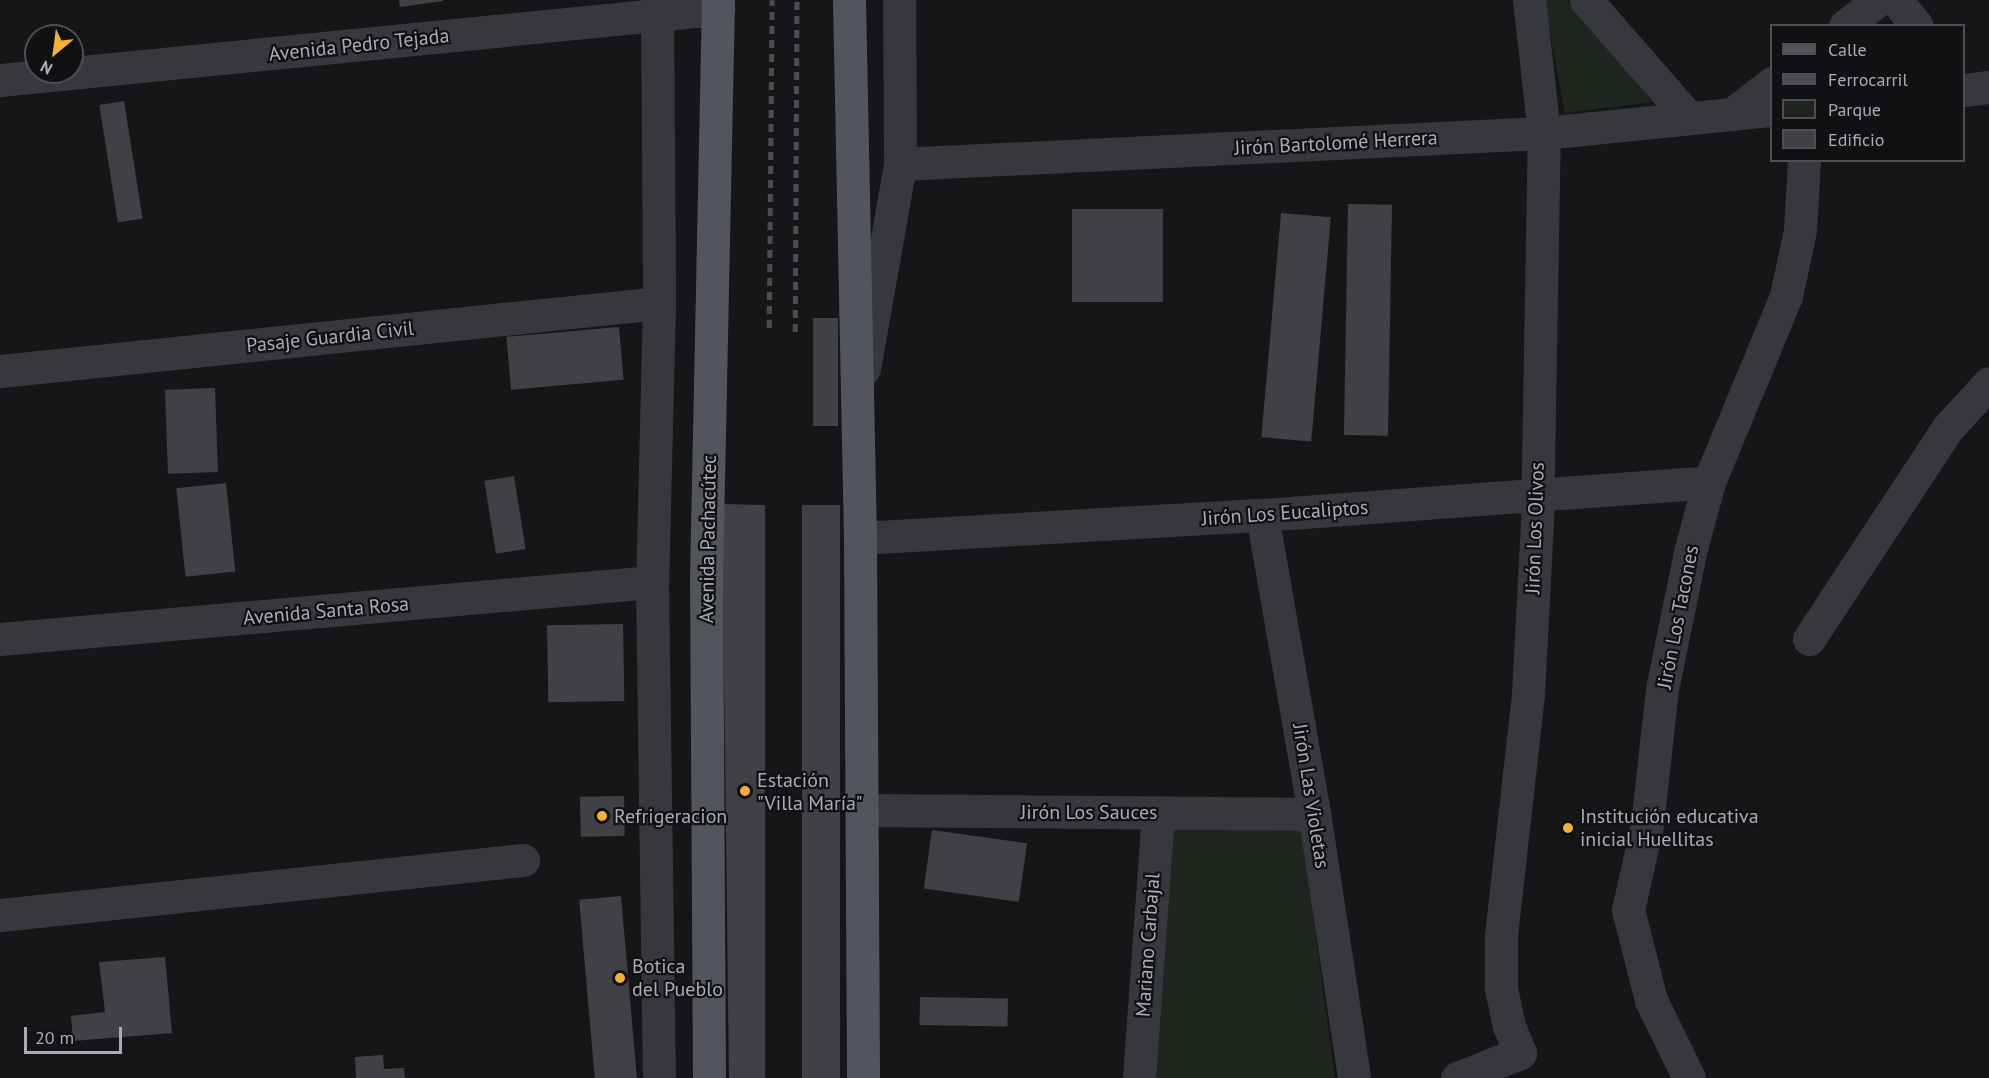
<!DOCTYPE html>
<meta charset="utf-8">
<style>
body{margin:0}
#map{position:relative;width:1989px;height:1078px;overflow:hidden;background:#161618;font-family:"PT Sans",sans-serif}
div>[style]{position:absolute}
.green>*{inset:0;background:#1e261f}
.building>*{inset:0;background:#404145;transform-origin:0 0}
.minor>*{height:33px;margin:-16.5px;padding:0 16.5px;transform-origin:16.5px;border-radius:16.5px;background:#37383d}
.major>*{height:33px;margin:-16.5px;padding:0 16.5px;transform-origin:16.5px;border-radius:16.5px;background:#53555c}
.rail>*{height:4.5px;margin-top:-2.25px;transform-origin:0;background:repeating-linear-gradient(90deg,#4a4c52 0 8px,transparent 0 14px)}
.dots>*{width:16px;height:16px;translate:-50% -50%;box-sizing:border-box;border:3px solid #111113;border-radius:50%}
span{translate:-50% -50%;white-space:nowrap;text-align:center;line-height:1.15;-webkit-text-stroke:4.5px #111113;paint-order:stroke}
.street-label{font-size:20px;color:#a8adb8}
.poi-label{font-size:20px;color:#a8adb8}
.left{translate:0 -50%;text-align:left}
.legend{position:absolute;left:1770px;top:24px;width:195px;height:138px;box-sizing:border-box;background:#111113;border:2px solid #4d4f55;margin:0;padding:8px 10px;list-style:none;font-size:18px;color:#a8adb8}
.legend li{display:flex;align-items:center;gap:12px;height:30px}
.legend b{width:30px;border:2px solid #4d4f55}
.north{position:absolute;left:24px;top:24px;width:60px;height:60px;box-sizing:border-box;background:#111113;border:2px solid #4d4f55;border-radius:50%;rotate:209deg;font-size:16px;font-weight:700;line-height:24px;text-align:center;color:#a8adb8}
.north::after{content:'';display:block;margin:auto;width:21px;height:27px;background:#f2b134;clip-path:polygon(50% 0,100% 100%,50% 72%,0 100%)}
.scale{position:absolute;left:24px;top:1027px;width:98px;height:27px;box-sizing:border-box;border:3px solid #a8adb8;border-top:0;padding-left:8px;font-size:18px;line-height:21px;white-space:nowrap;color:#a8adb8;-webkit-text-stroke:4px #111113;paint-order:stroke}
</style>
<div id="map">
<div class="green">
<div style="clip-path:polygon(1544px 0,1567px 0,1652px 102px,1565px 113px)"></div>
<div style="clip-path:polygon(1171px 825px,1301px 828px,1335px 1078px,1152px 1078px)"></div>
</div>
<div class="building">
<div style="clip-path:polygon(399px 0,443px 0,443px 1px,400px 7px)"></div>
<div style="left:124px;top:101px;width:119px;height:25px;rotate:81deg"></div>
<div style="left:1348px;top:204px;width:44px;height:231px;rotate:1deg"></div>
<div style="left:1072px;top:209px;width:91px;height:93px"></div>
<div style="left:1281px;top:213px;width:50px;height:225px;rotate:5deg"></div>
<div style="left:813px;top:318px;width:25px;height:108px"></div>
<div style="left:619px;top:327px;width:53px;height:113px;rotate:85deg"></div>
<div style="left:215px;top:388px;width:84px;height:50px;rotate:88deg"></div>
<div style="left:514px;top:476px;width:74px;height:30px;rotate:81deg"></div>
<div style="left:226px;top:483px;width:89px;height:50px;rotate:84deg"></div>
<div style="clip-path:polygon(722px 504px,765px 505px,765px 1078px,729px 1078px)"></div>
<div style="left:840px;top:505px;width:573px;height:38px;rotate:90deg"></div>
<div style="left:623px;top:624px;width:77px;height:76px;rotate:89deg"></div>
<div style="left:624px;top:796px;width:40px;height:44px;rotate:89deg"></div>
<div style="left:932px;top:830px;width:96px;height:59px;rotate:8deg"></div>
<div style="left:621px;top:896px;width:183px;height:42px;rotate:85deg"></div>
<div style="clip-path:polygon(165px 957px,172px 1033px,73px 1041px,71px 1016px,105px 1012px,99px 962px)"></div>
<div style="left:920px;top:997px;width:88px;height:28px;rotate:1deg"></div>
<div style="clip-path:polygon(383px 1055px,384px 1069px,404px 1068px,405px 1078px,356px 1078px,355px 1057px)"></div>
</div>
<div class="minor">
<div style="left:657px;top:0;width:303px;rotate:89.6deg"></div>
<div style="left:659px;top:303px;width:279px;rotate:91.4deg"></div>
<div style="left:652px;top:582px;width:496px;rotate:89.2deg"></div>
<div style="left:1586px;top:0;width:157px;rotate:48.9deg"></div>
<div style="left:1896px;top:0;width:33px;rotate:51deg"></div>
<div style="left:1845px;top:26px;width:42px;rotate:-38.2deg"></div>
<div style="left:0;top:80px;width:722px;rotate:-5.65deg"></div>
<div style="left:1964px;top:90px;width:25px;rotate:-7deg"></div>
<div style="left:1732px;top:114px;width:51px;rotate:-37.8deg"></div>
<div style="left:900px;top:164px;width:645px;rotate:-2.76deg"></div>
<div style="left:1544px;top:133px;width:229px;rotate:-5.8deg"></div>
<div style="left:864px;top:369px;width:208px;rotate:-80deg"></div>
<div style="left:900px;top:164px;width:164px;rotate:-90.3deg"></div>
<div style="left:0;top:371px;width:662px;rotate:-5.89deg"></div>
<div style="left:1262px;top:515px;width:295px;rotate:80.1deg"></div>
<div style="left:1313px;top:806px;width:275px;rotate:81.4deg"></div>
<div style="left:860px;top:538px;width:403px;rotate:-3.3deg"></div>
<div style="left:1262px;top:515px;width:448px;rotate:-4.2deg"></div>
<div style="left:0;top:639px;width:654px;rotate:-5deg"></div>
<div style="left:1809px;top:639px;width:251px;rotate:-56.7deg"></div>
<div style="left:1947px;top:429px;width:62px;rotate:-47.6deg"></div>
<div style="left:863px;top:810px;width:451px;rotate:0.5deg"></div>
<div style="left:0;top:915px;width:526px;rotate:-6deg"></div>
<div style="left:1139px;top:1078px;width:266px;rotate:-85.9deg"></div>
<div style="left:1457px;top:1078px;width:68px;rotate:-21.6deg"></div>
<div style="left:1520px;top:1053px;width:29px;rotate:-112deg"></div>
<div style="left:1509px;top:1026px;width:40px;rotate:-102deg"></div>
<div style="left:1501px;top:987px;width:52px;rotate:-90deg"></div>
<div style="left:1501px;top:935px;width:243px;rotate:-83.6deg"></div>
<div style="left:1528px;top:694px;width:169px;rotate:-87deg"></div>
<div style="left:1537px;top:525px;width:392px;rotate:-89deg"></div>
<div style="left:1544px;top:133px;width:134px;rotate:-96.4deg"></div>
<div style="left:1689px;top:1078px;width:87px;rotate:-116deg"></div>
<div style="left:1651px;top:1000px;width:93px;rotate:-104.3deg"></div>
<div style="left:1628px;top:910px;width:87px;rotate:-77.4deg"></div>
<div style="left:1647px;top:825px;width:137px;rotate:-83.7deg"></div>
<div style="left:1662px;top:689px;width:140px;rotate:-78.4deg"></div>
<div style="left:1690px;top:552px;width:73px;rotate:-74.8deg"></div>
<div style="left:1709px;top:482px;width:201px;rotate:-67.5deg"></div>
<div style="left:1786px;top:296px;width:67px;rotate:-78deg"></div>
<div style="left:1800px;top:230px;width:70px;rotate:-86.7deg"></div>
</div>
<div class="major">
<div style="left:849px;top:0;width:538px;rotate:88.83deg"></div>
<div style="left:860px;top:538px;width:540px;rotate:89.68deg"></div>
<div style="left:709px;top:1078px;width:500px;rotate:-90.34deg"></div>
<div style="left:706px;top:578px;width:578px;rotate:-88.81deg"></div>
</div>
<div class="rail">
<div style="left:769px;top:328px;width:328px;rotate:-89.5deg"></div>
<div style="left:795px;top:332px;width:332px;rotate:-89.7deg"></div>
</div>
<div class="dots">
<div style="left:745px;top:791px;background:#f2b134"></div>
<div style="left:602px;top:816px;background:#f2b134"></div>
<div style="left:1568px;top:828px;background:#f2b134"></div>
<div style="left:620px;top:978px;background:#f2b134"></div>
</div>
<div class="street-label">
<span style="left:359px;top:45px;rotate:-6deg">Avenida Pedro Tejada</span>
<span style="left:1336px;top:143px;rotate:-3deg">Jirón Bartolomé Herrera</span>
<span style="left:330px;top:337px;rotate:-6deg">Pasaje Guardia Civil</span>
<span style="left:1285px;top:513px;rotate:-4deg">Jirón Los Eucaliptos</span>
<span style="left:1535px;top:528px;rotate:-88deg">Jirón Los Olivos</span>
<span style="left:708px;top:539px;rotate:-89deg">Avenida Pachacútec</span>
<span style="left:326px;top:611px;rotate:-5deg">Avenida Santa Rosa</span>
<span style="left:1678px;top:617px;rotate:-79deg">Jirón Los Tacones</span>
<span style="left:1311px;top:796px;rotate:81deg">Jirón Las Violetas</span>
<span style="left:1089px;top:812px">Jirón Los Sauces</span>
<span style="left:1148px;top:945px;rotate:-86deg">Mariano Carbajal</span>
</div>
<div class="poi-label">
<span class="left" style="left:757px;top:792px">Estación<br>"Villa María"</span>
<span class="left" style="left:614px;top:816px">Refrigeracion</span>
<span class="left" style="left:1580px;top:828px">Institución educativa<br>inicial Huellitas</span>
<span class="left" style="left:632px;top:978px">Botica<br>del Pueblo</span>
</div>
<ul class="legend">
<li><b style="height:8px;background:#53555c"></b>Calle</li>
<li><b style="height:8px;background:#4a4c52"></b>Ferrocarril</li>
<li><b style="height:16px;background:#1e261f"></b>Parque</li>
<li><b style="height:16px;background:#404145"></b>Edificio</li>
</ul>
<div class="north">N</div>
<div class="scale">20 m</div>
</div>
